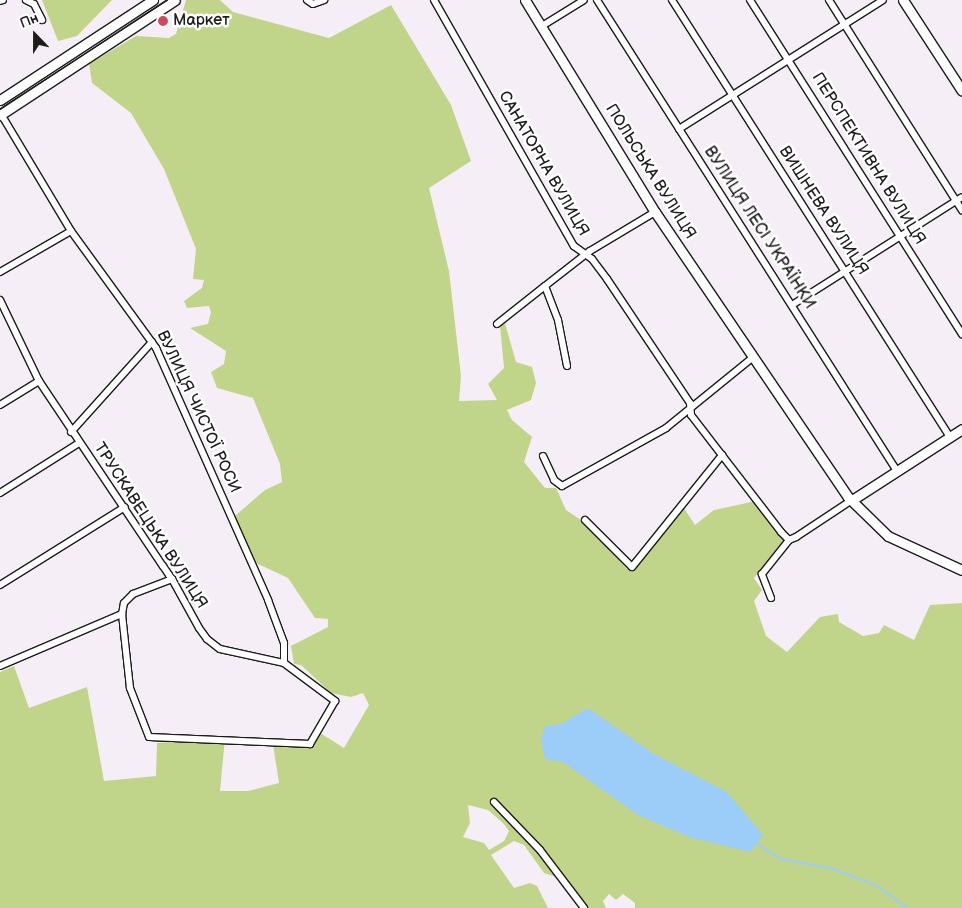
<!DOCTYPE html>
<meta charset="utf-8">
<style>
body{margin:0}
#map{position:relative;width:962px;height:908px;overflow:hidden;background:#f6eef6;font-family:"Balsamiq Sans",sans-serif}
div>[style]{position:absolute}
.green>*{inset:0;background:#c1d58a}
.water>*{inset:0;background:#9cccf8}
.stream>*{height:2px;margin:-1px;padding:0 1px;transform-origin:1px;border-radius:1px;background:#9cccf8}
.roads{filter:drop-shadow(1px 0 #1c1c1c) drop-shadow(-1px 0 #1c1c1c) drop-shadow(0 1px #1c1c1c) drop-shadow(0 -1px #1c1c1c)}
.street>*{height:6px;margin:-3px;padding:0 3px;transform-origin:3px;border-radius:3px;background:#fff}
.secondary>*{height:9px;margin:-4.5px;padding:0 4.5px;transform-origin:4.5px;border-radius:4.5px;background:#fff}
.tram>*{height:1px;margin:-0.5px;padding:0 0.5px;transform-origin:0.5px;border-radius:0.5px;background:#1c1c1c}
.dots>*{width:14px;height:14px;translate:-50% -50%;box-sizing:border-box;border:2px solid #fff;border-radius:50%}
span{translate:-50% -50%;white-space:nowrap;text-align:center;line-height:1.15;-webkit-text-stroke:5px #fff;paint-order:stroke}
.poi-label{font-size:16px;color:#1c1c1c}
.left{translate:0 -50%;text-align:left}
.street-label{font-size:16px;color:#1c1c1c}
.north{position:absolute;left:10px;top:10px;width:50px;height:50px;-webkit-text-stroke:4px #fff;paint-order:stroke;rotate:338deg;font-size:14px;font-weight:700;line-height:20px;text-align:center;color:#1c1c1c}
.north::after{content:'';display:block;margin:auto;width:18px;height:22px;background:#1c1c1c;clip-path:polygon(50% 0,100% 100%,50% 72%,0 100%)}
</style>
<div id="map">
<div class="green">
<div style="clip-path:polygon(42px 0,112px 0,77px 36px,58px 41px)"></div>
<div style="clip-path:polygon(evenodd,186px 0,220px 0,233px 12px,329px 38px,391px 5px,451px 105px,471px 161px,429px 188px,449px 271px,461px 376px,459px 401px,497px 400px,488px 384px,504px 368px,500px 326px,504px 320px,516px 362px,532px 367px,536px 383px,531px 400px,507px 410px,512px 420px,532px 437px,524px 462px,545px 488px,556px 488px,566px 510px,584px 522px,627px 569px,639px 564px,682px 505px,695px 525px,714px 510px,756px 501px,785px 540px,754px 578px,762px 590px,754px 601px,766px 636px,787px 652px,820px 617px,838px 614px,839px 622px,863px 636px,879px 633px,884px 625px,914px 640px,930px 605px,962px 603px,962px 908px,635px 908px,635px 903px,623px 894px,616px 900px,609px 894px,603px 901px,606px 908px,586px 908px,565px 880px,544px 873px,524px 845px,514px 841px,491px 855px,514px 888px,530px 883px,537px 886px,548px 908px,0 908px,0 672px,14px 666px,29px 708px,87px 687px,104px 781px,156px 776px,157px 743px,225px 738px,220px 791px,248px 791px,279px 783px,273px 744px,310px 744px,317px 731px,344px 748px,369px 705px,363px 693px,351px 697px,331px 693px,301px 665px,294px 664px,291px 646px,328px 627px,328px 619px,315px 618px,288px 578px,256px 563px,235px 516px,265px 490px,282px 482px,280px 464px,253px 398px,217px 388px,211px 372px,224px 364px,226px 351px,190px 328px,208px 324px,211px 312px,209px 306px,187px 308px,184px 301px,202px 288px,204px 280px,193px 279px,196px 249px,164px 169px,131px 113px,92px 83px,89px 64px,136px 36px,169px 38px,176px 34px,186px 0,468px 805px,488px 810px,503px 823px,509px 831px,504px 841px,489px 850px,484px 843px,463px 837px,470px 823px,468px 805px)"></div>
</div>
<div class="water">
<div style="clip-path:polygon(588px 708px,654px 754px,727px 792px,763px 835px,750px 852px,689px 837px,638px 815px,563px 762px,545px 759px,541px 739px,545px 726px,561px 724px)"></div>
</div>
<div class="stream">
<div style="left:756px;top:843px;width:30px;rotate:33deg"></div>
<div style="left:781px;top:859px;width:54px;rotate:10.7deg"></div>
<div style="left:834px;top:869px;width:46px;rotate:21.6deg"></div>
<div style="left:877px;top:886px;width:37px;rotate:36deg"></div>
</div>
<div class="roads">
<div class="street">
<div style="left:26px;top:0;width:9px;rotate:27deg"></div>
<div style="left:34px;top:4px;width:18px;rotate:63deg"></div>
<div style="left:307px;top:0;width:7px;rotate:34deg"></div>
<div style="left:313px;top:4px;width:12px;rotate:-20deg"></div>
<div style="left:434px;top:0;width:283px;rotate:60.4deg"></div>
<div style="left:574px;top:246px;width:22px;rotate:36deg"></div>
<div style="left:592px;top:259px;width:25px;rotate:53deg"></div>
<div style="left:607px;top:279px;width:149px;rotate:56.2deg"></div>
<div style="left:690px;top:403px;width:12px;rotate:85deg"></div>
<div style="left:691px;top:415px;width:148px;rotate:52.4deg"></div>
<div style="left:781px;top:532px;width:11px;rotate:45deg"></div>
<div style="left:789px;top:540px;width:8px;rotate:-23deg"></div>
<div style="left:796px;top:537px;width:67px;rotate:-33.5deg"></div>
<div style="left:597px;top:0;width:558px;rotate:57.51deg"></div>
<div style="left:672px;top:0;width:518px;rotate:57.54deg"></div>
<div style="left:750px;top:0;width:396px;rotate:57.6deg"></div>
<div style="left:829px;top:0;width:249px;rotate:57.7deg"></div>
<div style="left:0;top:1px;width:3px;rotate:-18deg"></div>
<div style="left:542px;top:26px;width:49px;rotate:-31.8deg"></div>
<div style="left:1px;top:114px;width:136px;rotate:59.1deg"></div>
<div style="left:71px;top:231px;width:145px;rotate:54deg"></div>
<div style="left:156px;top:348px;width:276px;rotate:66deg"></div>
<div style="left:268px;top:600px;width:46px;rotate:69.6deg"></div>
<div style="left:284px;top:643px;width:20px;rotate:90deg"></div>
<div style="left:679px;top:129px;width:241px;rotate:-32.3deg"></div>
<div style="left:0;top:272px;width:82px;rotate:-30deg"></div>
<div style="left:0;top:300px;width:90px;rotate:64.3deg"></div>
<div style="left:39px;top:381px;width:223px;rotate:56.2deg"></div>
<div style="left:163px;top:566px;width:11px;rotate:56deg"></div>
<div style="left:169px;top:575px;width:5px;rotate:53deg"></div>
<div style="left:172px;top:579px;width:56px;rotate:61.1deg"></div>
<div style="left:199px;top:628px;width:14px;rotate:54deg"></div>
<div style="left:207px;top:639px;width:16px;rotate:38deg"></div>
<div style="left:220px;top:649px;width:66px;rotate:12.3deg"></div>
<div style="left:284px;top:663px;width:64px;rotate:36.7deg"></div>
<div style="left:335px;top:701px;width:50px;rotate:120.2deg"></div>
<div style="left:310px;top:744px;width:161px;rotate:-177.5deg"></div>
<div style="left:149px;top:737px;width:53px;rotate:-111.2deg"></div>
<div style="left:130px;top:688px;width:74px;rotate:-96.2deg"></div>
<div style="left:122px;top:614px;width:11px;rotate:-80deg"></div>
<div style="left:124px;top:603px;width:13px;rotate:-45deg"></div>
<div style="left:133px;top:594px;width:42px;rotate:-21deg"></div>
<div style="left:792px;top:305px;width:201px;rotate:-32.4deg"></div>
<div style="left:497px;top:324px;width:61px;rotate:-38.4deg"></div>
<div style="left:567px;top:366px;width:47px;rotate:-101.1deg"></div>
<div style="left:558px;top:320px;width:36px;rotate:-111deg"></div>
<div style="left:545px;top:286px;width:57px;rotate:-37.9deg"></div>
<div style="left:590px;top:251px;width:76px;rotate:-31deg"></div>
<div style="left:0;top:405px;width:46px;rotate:-31.6deg"></div>
<div style="left:71px;top:432px;width:121px;rotate:-48deg"></div>
<div style="left:543px;top:456px;width:26px;rotate:65deg"></div>
<div style="left:554px;top:480px;width:10px;rotate:37deg"></div>
<div style="left:562px;top:486px;width:119px;rotate:-29.1deg"></div>
<div style="left:666px;top:428px;width:111px;rotate:-39.1deg"></div>
<div style="left:0;top:493px;width:93px;rotate:-32.3deg"></div>
<div style="left:585px;top:520px;width:66px;rotate:45deg"></div>
<div style="left:632px;top:567px;width:144px;rotate:-51.2deg"></div>
<div style="left:0;top:585px;width:147px;rotate:-32deg"></div>
<div style="left:771px;top:598px;width:26px;rotate:-111deg"></div>
<div style="left:762px;top:574px;width:43px;rotate:-51.5deg"></div>
<div style="left:0;top:666px;width:133px;rotate:-23.1deg"></div>
<div style="left:494px;top:802px;width:66px;rotate:46.2deg"></div>
<div style="left:540px;top:850px;width:73px;rotate:52.8deg"></div>
</div>
<div class="secondary">
<div style="left:525px;top:0;width:249px;rotate:58.5deg"></div>
<div style="left:655px;top:212px;width:344px;rotate:55.9deg"></div>
<div style="left:848px;top:497px;width:56px;rotate:44.3deg"></div>
<div style="left:888px;top:536px;width:81px;rotate:24.7deg"></div>
<div style="left:903px;top:0;width:108px;rotate:57deg"></div>
<div style="left:0;top:100px;width:183px;rotate:-33.2deg"></div>
<div style="left:0;top:115px;width:209px;rotate:-33.3deg"></div>
<div style="left:852px;top:500px;width:131px;rotate:-32.8deg"></div>
</div>
</div>
<div class="tram">
<div style="left:0;top:108px;width:199px;rotate:-32.9deg"></div>
</div>
<div class="dots">
<div style="left:163px;top:21px;background:#d1495b"></div>
</div>
<div class="poi-label">
<span class="left" style="left:173px;top:21px">Маркет</span>
</div>
<div class="street-label">
<span style="left:868px;top:159px;rotate:58deg">ПЕРСПЕКТИВНА ВУЛИЦЯ</span>
<span style="left:543px;top:164px;rotate:60deg">САНАТОРНА ВУЛИЦЯ</span>
<span style="left:650px;top:172px;rotate:58deg">ПОЛЬСЬКА ВУЛИЦЯ</span>
<span style="left:823px;top:211px;rotate:57deg">ВИШНЕВА ВУЛИЦЯ</span>
<span style="left:759px;top:228px;rotate:57deg">ВУЛИЦЯ ЛЕСІ УКРАЇНКИ</span>
<span style="left:198px;top:412px;rotate:65deg">ВУЛИЦЯ ЧИСТОЇ РОСИ</span>
<span style="left:150px;top:526px;rotate:57deg">ТРУСКАВЕЦЬКА ВУЛИЦЯ</span>
</div>
<div class="north">Пн</div>
</div>
